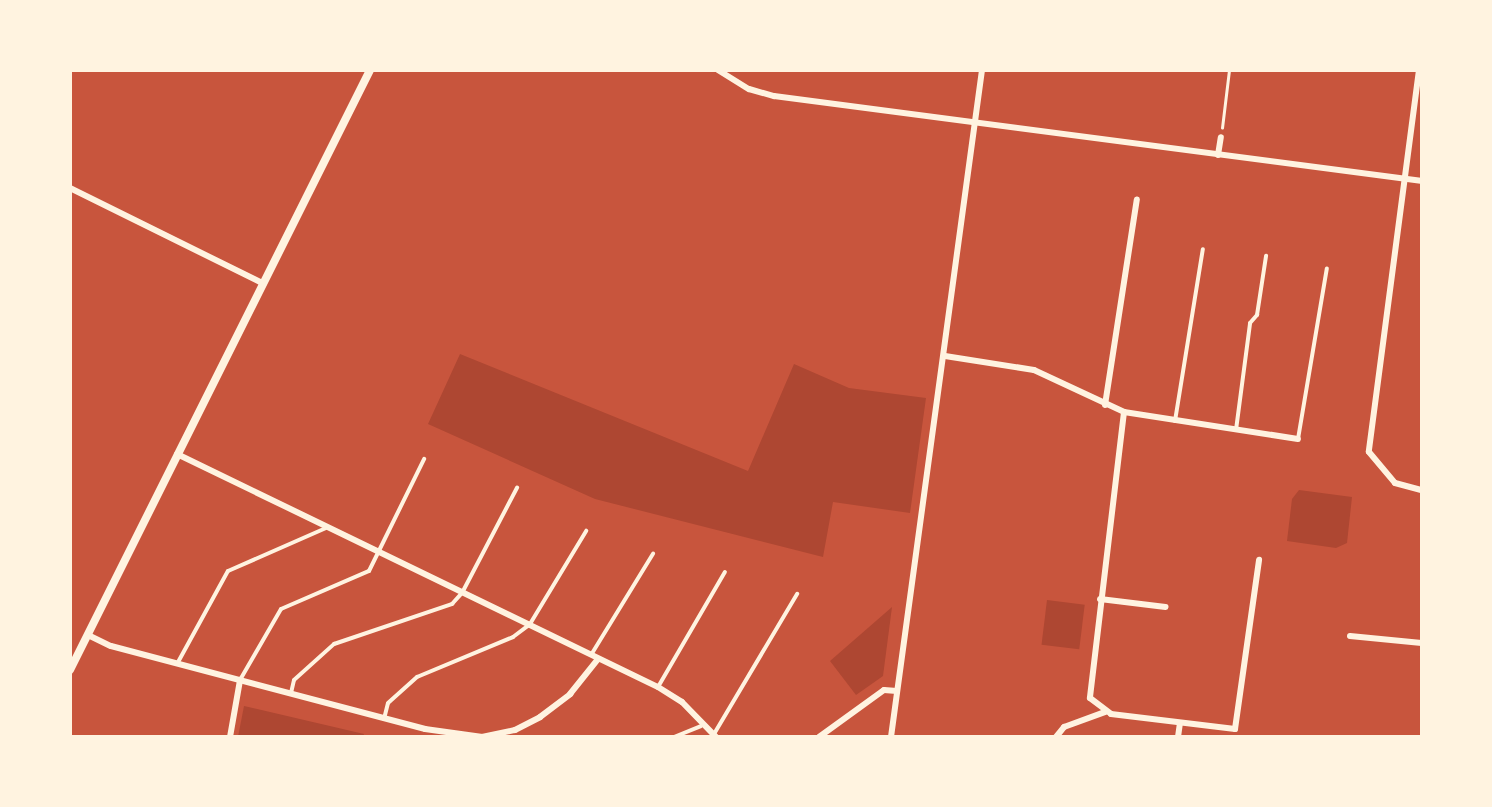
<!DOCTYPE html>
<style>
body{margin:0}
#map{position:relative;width:1492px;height:807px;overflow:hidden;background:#c8553d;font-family:"Exo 2",sans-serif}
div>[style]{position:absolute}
.green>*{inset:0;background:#ae4732;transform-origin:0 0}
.path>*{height:2.5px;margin:-1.25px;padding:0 1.25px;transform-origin:1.25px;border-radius:1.25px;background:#fff3e0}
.service>*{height:4px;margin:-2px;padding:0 2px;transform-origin:2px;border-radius:2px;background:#fff3e0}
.minor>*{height:6px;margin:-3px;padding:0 3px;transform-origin:3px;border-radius:3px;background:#fff3e0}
.tertiary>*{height:8px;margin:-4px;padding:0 4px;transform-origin:4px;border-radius:4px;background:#fff3e0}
span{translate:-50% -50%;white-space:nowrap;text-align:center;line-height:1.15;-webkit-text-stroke:8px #fff3e0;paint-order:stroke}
.frame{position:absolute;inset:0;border:72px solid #fff3e0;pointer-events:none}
</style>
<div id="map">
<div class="green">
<div style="clip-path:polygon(460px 354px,748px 471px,794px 364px,849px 388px,926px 398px,910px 513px,833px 502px,823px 557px,595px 499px,428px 424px)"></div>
<div style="clip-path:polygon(1299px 490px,1352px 497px,1347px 543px,1336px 548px,1287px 541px,1292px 499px)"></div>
<div style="left:1047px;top:600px;width:38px;height:45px;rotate:7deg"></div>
<div style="clip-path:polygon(892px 607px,883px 676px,856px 695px,830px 661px)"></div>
<div style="clip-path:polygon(244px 706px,364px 734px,363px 737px,238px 737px)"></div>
</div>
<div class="path">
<div style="left:1222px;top:128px;width:58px;rotate:-83.1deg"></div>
</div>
<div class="service">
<div style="left:1175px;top:421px;width:174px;rotate:-80.8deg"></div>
<div style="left:1236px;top:430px;width:108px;rotate:-82.5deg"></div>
<div style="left:1250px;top:323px;width:11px;rotate:-49deg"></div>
<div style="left:1257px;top:315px;width:60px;rotate:-81.3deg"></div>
<div style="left:1298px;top:439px;width:173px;rotate:-80.4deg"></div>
<div style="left:591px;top:655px;width:119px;rotate:-58.5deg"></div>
<div style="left:177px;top:664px;width:106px;rotate:-61.3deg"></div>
<div style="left:228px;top:571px;width:107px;rotate:-23.7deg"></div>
<div style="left:240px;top:680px;width:82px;rotate:-60deg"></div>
<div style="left:281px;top:609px;width:96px;rotate:-23.4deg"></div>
<div style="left:369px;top:571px;width:125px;rotate:-63.8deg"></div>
<div style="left:658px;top:687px;width:133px;rotate:-59.8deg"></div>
<div style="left:291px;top:693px;width:13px;rotate:-77deg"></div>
<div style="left:294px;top:680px;width:54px;rotate:-42deg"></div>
<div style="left:334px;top:644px;width:125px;rotate:-18.7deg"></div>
<div style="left:452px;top:604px;width:15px;rotate:-48deg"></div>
<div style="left:462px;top:593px;width:119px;rotate:-62.4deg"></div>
<div style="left:384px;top:719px;width:16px;rotate:-76deg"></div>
<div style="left:388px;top:703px;width:39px;rotate:-42deg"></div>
<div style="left:417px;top:677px;width:104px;rotate:-22.6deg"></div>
<div style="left:513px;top:637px;width:21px;rotate:-37deg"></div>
<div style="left:530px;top:624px;width:109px;rotate:-58.9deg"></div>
<div style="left:714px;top:734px;width:163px;rotate:-59.3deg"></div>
<div style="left:674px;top:737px;width:29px;rotate:-22deg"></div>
</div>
<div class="minor">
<div style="left:718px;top:70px;width:36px;rotate:32deg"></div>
<div style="left:749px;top:89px;width:26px;rotate:16deg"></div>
<div style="left:774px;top:96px;width:654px;rotate:7.47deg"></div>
<div style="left:1419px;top:70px;width:385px;rotate:97.5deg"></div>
<div style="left:1369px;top:452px;width:40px;rotate:50deg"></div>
<div style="left:1395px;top:483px;width:28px;rotate:15deg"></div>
<div style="left:1218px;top:155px;width:18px;rotate:-81deg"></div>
<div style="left:70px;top:188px;width:216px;rotate:26.3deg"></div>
<div style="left:945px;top:356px;width:90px;rotate:8.9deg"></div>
<div style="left:1034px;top:370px;width:99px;rotate:25deg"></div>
<div style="left:1124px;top:412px;width:176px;rotate:8.8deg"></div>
<div style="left:1105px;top:405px;width:208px;rotate:-81.2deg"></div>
<div style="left:1124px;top:412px;width:288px;rotate:96.8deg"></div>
<div style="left:1090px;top:698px;width:26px;rotate:37deg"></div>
<div style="left:1111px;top:714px;width:125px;rotate:6.9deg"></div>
<div style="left:1235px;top:729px;width:171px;rotate:-81.9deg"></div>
<div style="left:177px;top:454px;width:534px;rotate:25.85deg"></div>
<div style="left:658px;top:687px;width:28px;rotate:32deg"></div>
<div style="left:682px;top:702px;width:49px;rotate:45.8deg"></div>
<div style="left:1100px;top:599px;width:66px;rotate:6.9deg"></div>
<div style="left:88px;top:635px;width:25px;rotate:26deg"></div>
<div style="left:111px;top:646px;width:325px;rotate:14.8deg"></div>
<div style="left:425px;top:729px;width:58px;rotate:8deg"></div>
<div style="left:482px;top:737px;width:34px;rotate:-12deg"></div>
<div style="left:515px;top:730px;width:28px;rotate:-27deg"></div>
<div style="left:540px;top:717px;width:38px;rotate:-37deg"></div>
<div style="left:570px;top:694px;width:45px;rotate:-51.3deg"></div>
<div style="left:1350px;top:636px;width:72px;rotate:5.6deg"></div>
<div style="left:230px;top:737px;width:58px;rotate:-80deg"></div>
<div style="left:819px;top:737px;width:80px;rotate:-35.9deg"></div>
<div style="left:884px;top:690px;width:13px;rotate:4deg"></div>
<div style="left:891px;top:737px;width:673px;rotate:-82.23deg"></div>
<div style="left:1056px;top:737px;width:13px;rotate:-51deg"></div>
<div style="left:1064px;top:727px;width:44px;rotate:-20.1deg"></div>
<div style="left:1178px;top:737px;width:14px;rotate:-82deg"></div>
</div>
<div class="tertiary">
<div style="left:70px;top:670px;width:671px;rotate:-63.43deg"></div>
</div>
<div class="frame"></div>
</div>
